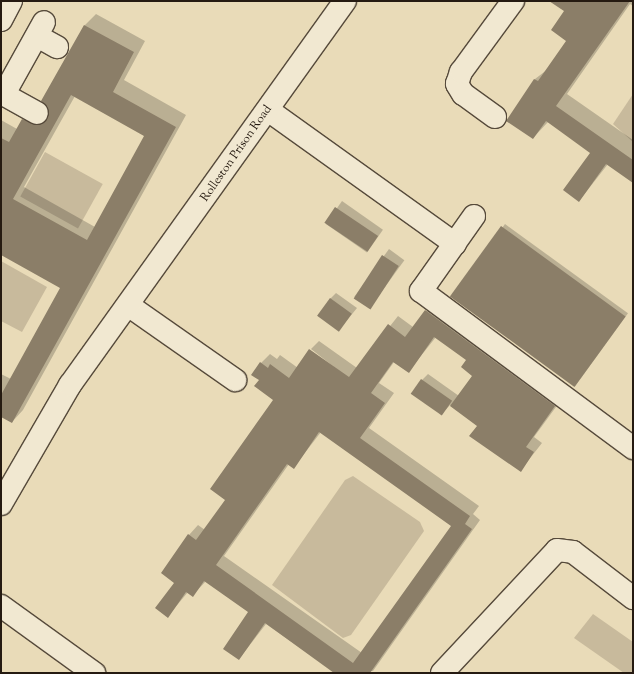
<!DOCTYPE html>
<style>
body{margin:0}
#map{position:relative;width:634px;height:674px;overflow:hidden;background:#e9dbb8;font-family:"Sorts Mill Goudy",serif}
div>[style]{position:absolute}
.green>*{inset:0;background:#c8ba9c;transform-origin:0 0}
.shadow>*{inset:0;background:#0003;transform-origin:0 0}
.building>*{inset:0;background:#8b7e68;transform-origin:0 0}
.roads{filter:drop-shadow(1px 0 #564a3b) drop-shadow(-1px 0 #564a3b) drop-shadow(0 1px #564a3b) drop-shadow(0 -1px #564a3b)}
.minor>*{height:22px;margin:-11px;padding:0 11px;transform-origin:11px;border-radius:11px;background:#f1e8d1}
span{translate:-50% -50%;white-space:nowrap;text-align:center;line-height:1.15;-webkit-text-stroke:3.5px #f1e8d1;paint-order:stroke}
.street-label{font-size:12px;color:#251a11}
.frame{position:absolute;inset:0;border:2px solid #251a11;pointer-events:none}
</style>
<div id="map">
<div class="green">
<div style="clip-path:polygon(633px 94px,633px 142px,613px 124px)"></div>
<div style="left:45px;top:152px;width:66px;height:51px;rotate:29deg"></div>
<div style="clip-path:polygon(1px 261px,47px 287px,22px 332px,1px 321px)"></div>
<div style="clip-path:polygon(353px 476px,420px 522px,424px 531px,351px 635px,343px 638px,272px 585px,345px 480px)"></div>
<div style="clip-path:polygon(593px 614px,633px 642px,633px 673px,624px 673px,574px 638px)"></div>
</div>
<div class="shadow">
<div style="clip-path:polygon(550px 1px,633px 1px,633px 6px,630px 4px,567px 94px,633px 140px,633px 182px,608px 164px,579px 201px,591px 152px,548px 122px,533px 138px,508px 121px,535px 79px,548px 69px,568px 41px,565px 11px)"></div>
<div style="clip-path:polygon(evenodd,96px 14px,145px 41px,124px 80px,186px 115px,23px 410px,12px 422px,1px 416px,1px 374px,11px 379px,62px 287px,1px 254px,1px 120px,17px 129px,34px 108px,51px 112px,42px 101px,85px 25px,96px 14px,75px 96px,146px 135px,95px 227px,24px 187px,75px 96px)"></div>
<div style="left:342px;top:201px;width:50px;height:28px;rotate:35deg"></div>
<div style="left:505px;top:224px;width:152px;height:90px;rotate:36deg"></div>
<div style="left:389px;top:249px;width:19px;height:59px;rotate:36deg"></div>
<div style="clip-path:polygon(336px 293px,357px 308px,339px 330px,330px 299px)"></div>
<div style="clip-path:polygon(evenodd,435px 301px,564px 396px,534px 437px,542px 443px,520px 471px,478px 426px,450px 405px,441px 415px,422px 380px,428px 374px,459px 396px,473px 375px,467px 360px,436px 337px,408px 372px,394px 362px,379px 383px,394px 393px,369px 428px,479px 506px,473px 514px,480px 520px,373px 671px,336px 673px,266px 624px,239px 659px,250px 612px,206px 581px,193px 595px,188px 592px,168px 616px,175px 582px,162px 573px,189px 535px,198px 525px,205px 530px,226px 500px,274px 399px,260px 380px,261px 363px,270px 354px,277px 359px,280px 355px,298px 368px,310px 350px,352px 381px,311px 349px,319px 341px,357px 368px,398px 316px,413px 327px,435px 301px,321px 432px,452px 526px,362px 653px,224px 556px,289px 464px,294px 467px,321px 432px)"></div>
</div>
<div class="building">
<div style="clip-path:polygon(549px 1px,630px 1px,556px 106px,633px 160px,633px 183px,606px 164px,579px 202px,563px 190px,590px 153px,546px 121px,533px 139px,506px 121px,534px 79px,538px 81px,566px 41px,551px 30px,564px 11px)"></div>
<div style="clip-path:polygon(evenodd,84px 25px,134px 52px,113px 92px,176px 127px,12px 423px,1px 417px,1px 395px,60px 288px,1px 255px,1px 138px,9px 142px,22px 119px,37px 125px,48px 119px,48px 107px,41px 101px,84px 25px,71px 95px,144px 136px,87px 240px,13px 199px,71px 95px)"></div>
<div style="left:335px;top:207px;width:52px;height:19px;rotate:34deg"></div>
<div style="left:501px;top:226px;width:154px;height:87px;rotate:36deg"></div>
<div style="left:382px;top:255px;width:20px;height:52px;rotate:33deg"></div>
<div style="left:330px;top:298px;width:27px;height:22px;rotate:36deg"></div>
<div style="clip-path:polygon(evenodd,425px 310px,555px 406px,526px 447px,534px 452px,521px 472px,469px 436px,477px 426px,450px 406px,472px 376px,461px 367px,466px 360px,434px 337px,409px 373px,393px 362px,371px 393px,385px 403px,360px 438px,470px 516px,465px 524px,472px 529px,370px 673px,334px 673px,265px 623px,239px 660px,223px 649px,248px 612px,204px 581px,193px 597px,186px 592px,168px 618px,155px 608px,174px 583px,161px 573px,188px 534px,196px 540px,225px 500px,210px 489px,273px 400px,254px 386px,259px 380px,251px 375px,260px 362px,268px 368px,270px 364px,289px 378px,309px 349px,349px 377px,388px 324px,405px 337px,425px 310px,319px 432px,451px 526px,353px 663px,216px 565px,287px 464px,294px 469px,319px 432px)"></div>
<div style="left:421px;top:379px;width:38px;height:18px;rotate:35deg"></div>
</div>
<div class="roads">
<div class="minor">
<div style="left:1px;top:20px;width:21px;rotate:-62deg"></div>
<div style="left:37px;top:36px;width:23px;rotate:29deg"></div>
<div style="left:1px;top:93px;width:41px;rotate:29.1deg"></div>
<div style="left:4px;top:94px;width:82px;rotate:-60.9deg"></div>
<div style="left:268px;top:110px;width:230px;rotate:35.6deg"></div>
<div style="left:495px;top:117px;width:39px;rotate:-144deg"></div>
<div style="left:463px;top:94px;width:12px;rotate:-121deg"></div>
<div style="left:457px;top:84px;width:13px;rotate:-72deg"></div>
<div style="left:461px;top:72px;width:88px;rotate:-53.8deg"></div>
<div style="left:474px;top:216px;width:92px;rotate:125.2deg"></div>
<div style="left:421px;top:291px;width:264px;rotate:36.5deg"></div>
<div style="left:128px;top:305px;width:131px;rotate:35deg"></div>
<div style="left:1px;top:504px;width:138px;rotate:-59.9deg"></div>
<div style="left:70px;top:385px;width:472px;rotate:-54.4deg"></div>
<div style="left:1px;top:606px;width:115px;rotate:35.8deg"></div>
<div style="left:442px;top:673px;width:168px;rotate:-46.9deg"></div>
<div style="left:557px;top:550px;width:16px;rotate:7deg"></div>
<div style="left:573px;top:552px;width:76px;rotate:37.5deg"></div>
</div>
</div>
<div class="street-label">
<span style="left:237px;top:154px;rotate:-55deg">Rolleston Prison Road</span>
</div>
<div class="frame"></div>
</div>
